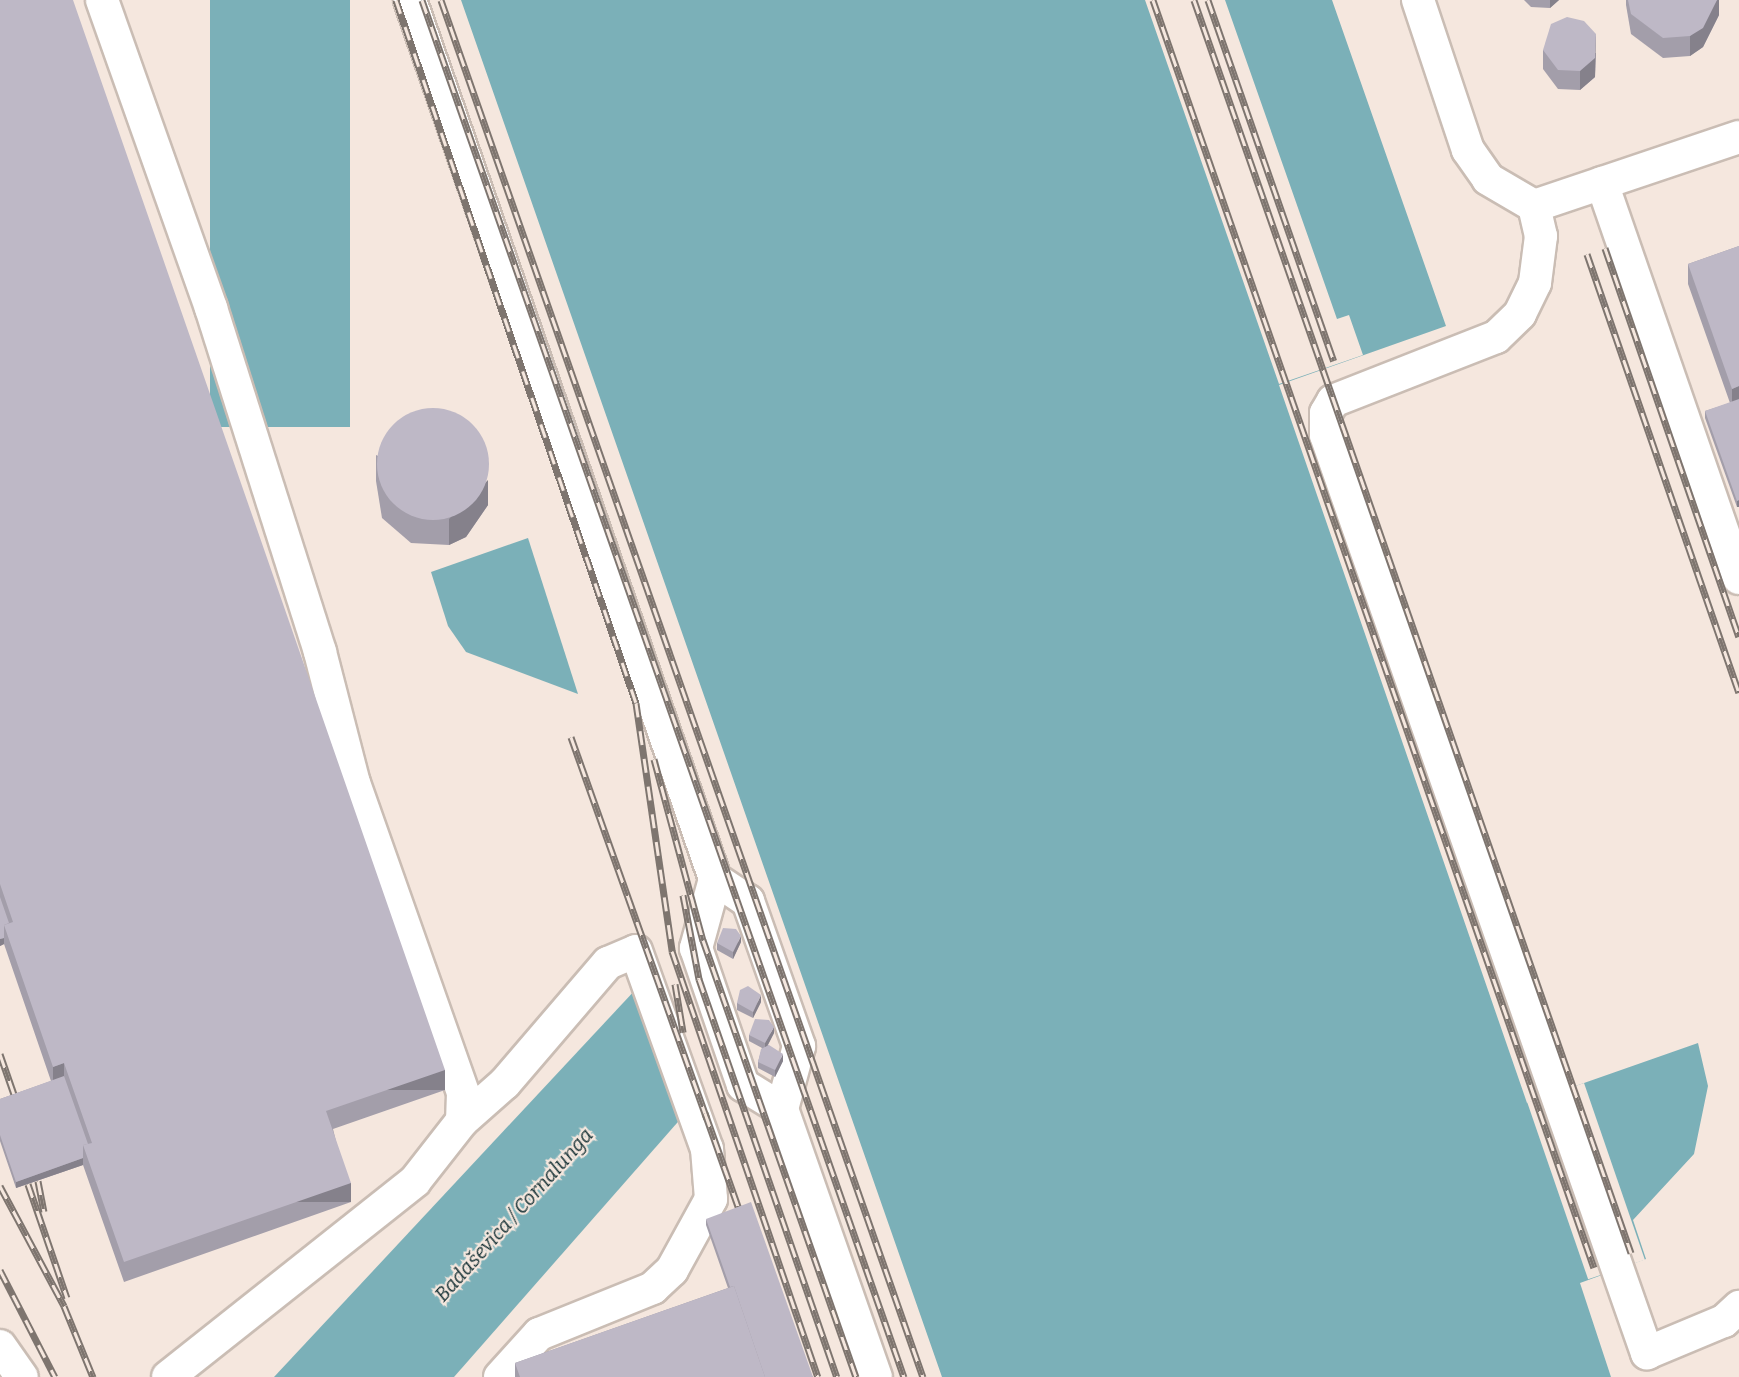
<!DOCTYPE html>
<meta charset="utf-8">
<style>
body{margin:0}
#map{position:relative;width:1739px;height:1377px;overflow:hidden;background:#f5e7de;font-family:Bitter,serif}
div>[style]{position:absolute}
.water>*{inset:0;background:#7bb0b8;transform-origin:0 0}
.pier>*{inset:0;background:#f5e7de;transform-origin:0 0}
.roads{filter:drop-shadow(2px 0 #cabdb4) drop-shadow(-2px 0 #cabdb4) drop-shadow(0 2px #cabdb4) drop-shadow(0 -2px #cabdb4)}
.minor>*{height:32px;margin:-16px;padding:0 16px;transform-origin:16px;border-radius:16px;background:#fff}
.rail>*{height:7px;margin-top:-3.5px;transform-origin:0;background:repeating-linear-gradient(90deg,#f5e7de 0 14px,#7e756f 0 28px);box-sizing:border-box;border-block:2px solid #7e756f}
.wall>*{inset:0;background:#a39eaa}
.shaded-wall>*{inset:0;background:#85818b;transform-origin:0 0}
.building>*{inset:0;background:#beb8c6}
.round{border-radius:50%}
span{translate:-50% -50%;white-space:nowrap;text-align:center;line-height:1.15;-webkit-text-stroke:4.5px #f5e7de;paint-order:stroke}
.water-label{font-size:20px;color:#132f33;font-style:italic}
</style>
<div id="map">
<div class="water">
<div style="left:210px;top:0;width:140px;height:427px"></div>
<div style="clip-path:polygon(461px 0,1332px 0,1446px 326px,1279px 385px,1527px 1103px,1698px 1043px,1708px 1086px,1694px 1154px,1633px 1220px,1646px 1259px,1580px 1283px,1611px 1377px,942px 1377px)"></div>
<div style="clip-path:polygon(528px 538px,578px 694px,466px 652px,448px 626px,431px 572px)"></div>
<div style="clip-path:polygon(637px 988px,684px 1115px,454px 1377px,274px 1377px)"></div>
</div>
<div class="pier">
<div style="clip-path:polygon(1145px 0,1225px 0,1337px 319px,1349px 315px,1363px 355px,1279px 384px)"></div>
<div style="left:1584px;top:1083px;width:187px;height:60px;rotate:71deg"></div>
</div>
<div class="roads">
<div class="minor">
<div style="left:102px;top:0;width:327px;rotate:70.5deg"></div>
<div style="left:211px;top:308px;width:361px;rotate:72.4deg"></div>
<div style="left:320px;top:652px;width:135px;rotate:75.5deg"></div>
<div style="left:354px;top:783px;width:329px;rotate:70.6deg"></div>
<div style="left:463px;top:1093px;width:28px;rotate:92deg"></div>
<div style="left:410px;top:0;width:930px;rotate:70.86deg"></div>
<div style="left:715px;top:879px;width:40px;rotate:34deg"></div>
<div style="left:748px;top:901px;width:154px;rotate:70.6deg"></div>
<div style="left:799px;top:1046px;width:65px;rotate:105.1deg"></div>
<div style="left:782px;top:1109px;width:284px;rotate:70.7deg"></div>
<div style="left:1418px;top:0;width:158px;rotate:71.6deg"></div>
<div style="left:1468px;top:150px;width:35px;rotate:55deg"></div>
<div style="left:1488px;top:179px;width:53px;rotate:30.4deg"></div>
<div style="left:1534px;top:206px;width:31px;rotate:77deg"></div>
<div style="left:1541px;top:236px;width:47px;rotate:97.3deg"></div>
<div style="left:1535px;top:283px;width:34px;rotate:116deg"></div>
<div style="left:1520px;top:314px;width:33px;rotate:136deg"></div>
<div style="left:1496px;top:337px;width:175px;rotate:158.6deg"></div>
<div style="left:1333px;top:401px;width:14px;rotate:120deg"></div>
<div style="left:1326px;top:413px;width:22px;rotate:90deg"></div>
<div style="left:1326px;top:435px;width:973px;rotate:70.73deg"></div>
<div style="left:1647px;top:1353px;width:83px;rotate:-22.6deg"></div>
<div style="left:1724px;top:1321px;width:21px;rotate:-43deg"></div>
<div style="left:1602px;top:183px;width:418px;rotate:70.9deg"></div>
<div style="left:1534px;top:206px;width:216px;rotate:-18.6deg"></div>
<div style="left:715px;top:879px;width:72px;rotate:105.4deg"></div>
<div style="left:696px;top:948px;width:145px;rotate:71.1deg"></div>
<div style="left:743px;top:1085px;width:46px;rotate:31.6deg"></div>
<div style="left:0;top:1346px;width:38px;rotate:55deg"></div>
<div style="left:168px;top:1377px;width:315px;rotate:-38.4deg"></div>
<div style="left:415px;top:1181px;width:76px;rotate:-51.9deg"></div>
<div style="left:462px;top:1121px;width:57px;rotate:-41.5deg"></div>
<div style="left:505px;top:1083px;width:158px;rotate:-49.4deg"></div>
<div style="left:608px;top:963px;width:30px;rotate:-23deg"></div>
<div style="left:636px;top:951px;width:210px;rotate:70.3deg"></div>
<div style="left:707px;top:1149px;width:50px;rotate:85.4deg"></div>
<div style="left:711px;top:1199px;width:81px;rotate:118.8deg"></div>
<div style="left:672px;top:1270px;width:26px;rotate:137deg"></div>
<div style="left:653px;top:1288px;width:123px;rotate:158deg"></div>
<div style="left:539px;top:1334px;width:58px;rotate:132.2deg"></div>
</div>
</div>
<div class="rail">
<div style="left:396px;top:0;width:743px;rotate:71.15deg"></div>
<div style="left:636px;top:703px;width:251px;rotate:81.7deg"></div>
<div style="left:672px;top:951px;width:450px;rotate:71.1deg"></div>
<div style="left:422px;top:0;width:1459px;rotate:70.71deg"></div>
<div style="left:441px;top:0;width:1459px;rotate:70.71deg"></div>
<div style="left:1153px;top:0;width:1342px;rotate:70.82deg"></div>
<div style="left:1194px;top:0;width:1327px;rotate:70.77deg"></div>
<div style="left:1208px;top:0;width:382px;rotate:70.8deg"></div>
<div style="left:1605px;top:248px;width:411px;rotate:71deg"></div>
<div style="left:1587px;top:254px;width:464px;rotate:70.9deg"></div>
<div style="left:571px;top:737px;width:405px;rotate:70.4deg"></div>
<div style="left:654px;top:759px;width:188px;rotate:74.9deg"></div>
<div style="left:703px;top:940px;width:463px;rotate:70.7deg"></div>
<div style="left:683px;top:895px;width:86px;rotate:79.2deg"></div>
<div style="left:699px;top:979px;width:421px;rotate:70.9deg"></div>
<div style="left:675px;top:984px;width:49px;rotate:80.5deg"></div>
<div style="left:0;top:1054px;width:49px;rotate:70.8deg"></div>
<div style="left:705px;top:1113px;width:105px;rotate:70.5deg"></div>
<div style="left:38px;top:1181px;width:31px;rotate:79deg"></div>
<div style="left:28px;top:1184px;width:120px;rotate:71.1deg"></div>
<div style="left:0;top:1186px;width:136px;rotate:61.9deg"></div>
<div style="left:64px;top:1306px;width:77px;rotate:67.8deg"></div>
<div style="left:0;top:1270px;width:120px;rotate:62.8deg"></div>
</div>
<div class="wall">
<div style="clip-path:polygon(0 0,445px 1090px,333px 1129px,351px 1202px,124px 1282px,83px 1165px,16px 1188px,0 1141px,0 1099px,51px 1081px,4px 944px,0 946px)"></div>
<div style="clip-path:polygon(1524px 0,1559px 0,1550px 8px,1531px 7px)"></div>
<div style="clip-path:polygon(1626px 0,1719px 0,1719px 15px,1703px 47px,1690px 56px,1663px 58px,1631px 34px,1626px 5px)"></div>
<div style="clip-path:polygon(1543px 50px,1596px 53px,1595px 77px,1580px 90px,1558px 89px,1543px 69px)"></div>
<div style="clip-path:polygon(1739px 246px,1739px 507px,1737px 507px,1705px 418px,1705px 411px,1730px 403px,1688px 284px,1688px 264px)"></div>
<div style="clip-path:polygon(376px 455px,488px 505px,466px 537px,449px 545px,411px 543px,382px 518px,376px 481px)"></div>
<div style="clip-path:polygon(741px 942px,733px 959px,717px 950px,717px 943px)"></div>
<div style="clip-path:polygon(761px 1002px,753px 1018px,737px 1010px,737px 1003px)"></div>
<div style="clip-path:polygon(774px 1033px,768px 1045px,783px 1061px,775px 1077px,758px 1068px,758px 1062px,762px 1048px,749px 1041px,749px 1035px)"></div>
<div style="clip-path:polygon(706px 1219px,813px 1377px,515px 1377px,515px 1363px,728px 1288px,706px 1225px)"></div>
</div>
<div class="shaded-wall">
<div style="clip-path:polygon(1550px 0,1559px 0,1550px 8px)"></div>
<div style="clip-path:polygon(1717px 0,1719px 0,1719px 15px,1703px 47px,1690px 56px,1690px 36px)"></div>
<div style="clip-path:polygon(1596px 34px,1595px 77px,1580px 90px,1580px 71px)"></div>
<div style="clip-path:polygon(1739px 386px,1739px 406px,1732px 408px,1732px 389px)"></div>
<div style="clip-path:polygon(488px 480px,488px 505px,466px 537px,449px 545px,449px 519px)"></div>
<div style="clip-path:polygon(1739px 500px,1739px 507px,1737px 507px,1737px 501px)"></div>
<div style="clip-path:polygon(741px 936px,741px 942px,733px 959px,733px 952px)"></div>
<div style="clip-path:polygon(4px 938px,4px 944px,0 946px,0 939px)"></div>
<div style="clip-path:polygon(761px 995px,761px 1002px,753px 1018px,753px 1012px)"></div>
<div style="clip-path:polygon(774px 1027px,774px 1033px,765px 1050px,765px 1043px)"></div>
<div style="clip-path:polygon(783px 1054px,783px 1061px,775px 1077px,775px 1070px)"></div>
<div style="clip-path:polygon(64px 1063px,64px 1083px,53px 1087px,53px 1067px)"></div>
<div style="left:445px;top:1070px;width:20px;height:126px;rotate:90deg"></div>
<div style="clip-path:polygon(83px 1158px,83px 1165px,16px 1188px,16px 1182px)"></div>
<div style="left:351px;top:1183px;width:19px;height:240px;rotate:90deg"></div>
</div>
<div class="building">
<div style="clip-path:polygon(0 0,73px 0,445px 1070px,326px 1111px,351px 1183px,124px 1262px,83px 1145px,92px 1143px,64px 1063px,53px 1067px,4px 925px,13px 922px,0 884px)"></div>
<div style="clip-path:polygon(1628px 0,1717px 0,1703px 28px,1690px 36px,1663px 38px,1631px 14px)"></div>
<div style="clip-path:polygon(1567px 17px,1584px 21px,1596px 34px,1595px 58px,1580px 71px,1558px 70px,1543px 50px,1551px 24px)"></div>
<div style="clip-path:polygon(1739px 246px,1739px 386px,1732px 389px,1688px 264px)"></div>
<div style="clip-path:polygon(1739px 399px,1739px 500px,1737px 501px,1705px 411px)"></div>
<div class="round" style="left:377px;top:408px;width:112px;height:112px"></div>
<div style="clip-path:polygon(0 897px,9px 923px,4px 925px,4px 938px,0 939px)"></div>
<div style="clip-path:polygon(723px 928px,736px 929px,741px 936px,733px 952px,717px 943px)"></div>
<div style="clip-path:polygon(748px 986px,761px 995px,753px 1012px,737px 1003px,740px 990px)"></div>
<div style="clip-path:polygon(755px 1019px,769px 1020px,774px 1027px,765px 1043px,749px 1035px)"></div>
<div style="clip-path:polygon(769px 1045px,783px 1054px,775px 1070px,758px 1062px,761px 1049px)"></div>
<div style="clip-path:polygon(64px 1076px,88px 1144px,83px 1145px,83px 1158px,16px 1182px,0 1135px,0 1099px)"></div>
<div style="clip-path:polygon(751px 1202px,813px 1377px,765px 1377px,734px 1286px,730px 1287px,706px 1219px)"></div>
<div style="clip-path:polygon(734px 1286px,765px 1377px,520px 1377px,515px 1363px)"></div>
</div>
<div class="water-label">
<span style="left:514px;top:1215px;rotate:-48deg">Badaševica / Cornalunga</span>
</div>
</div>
